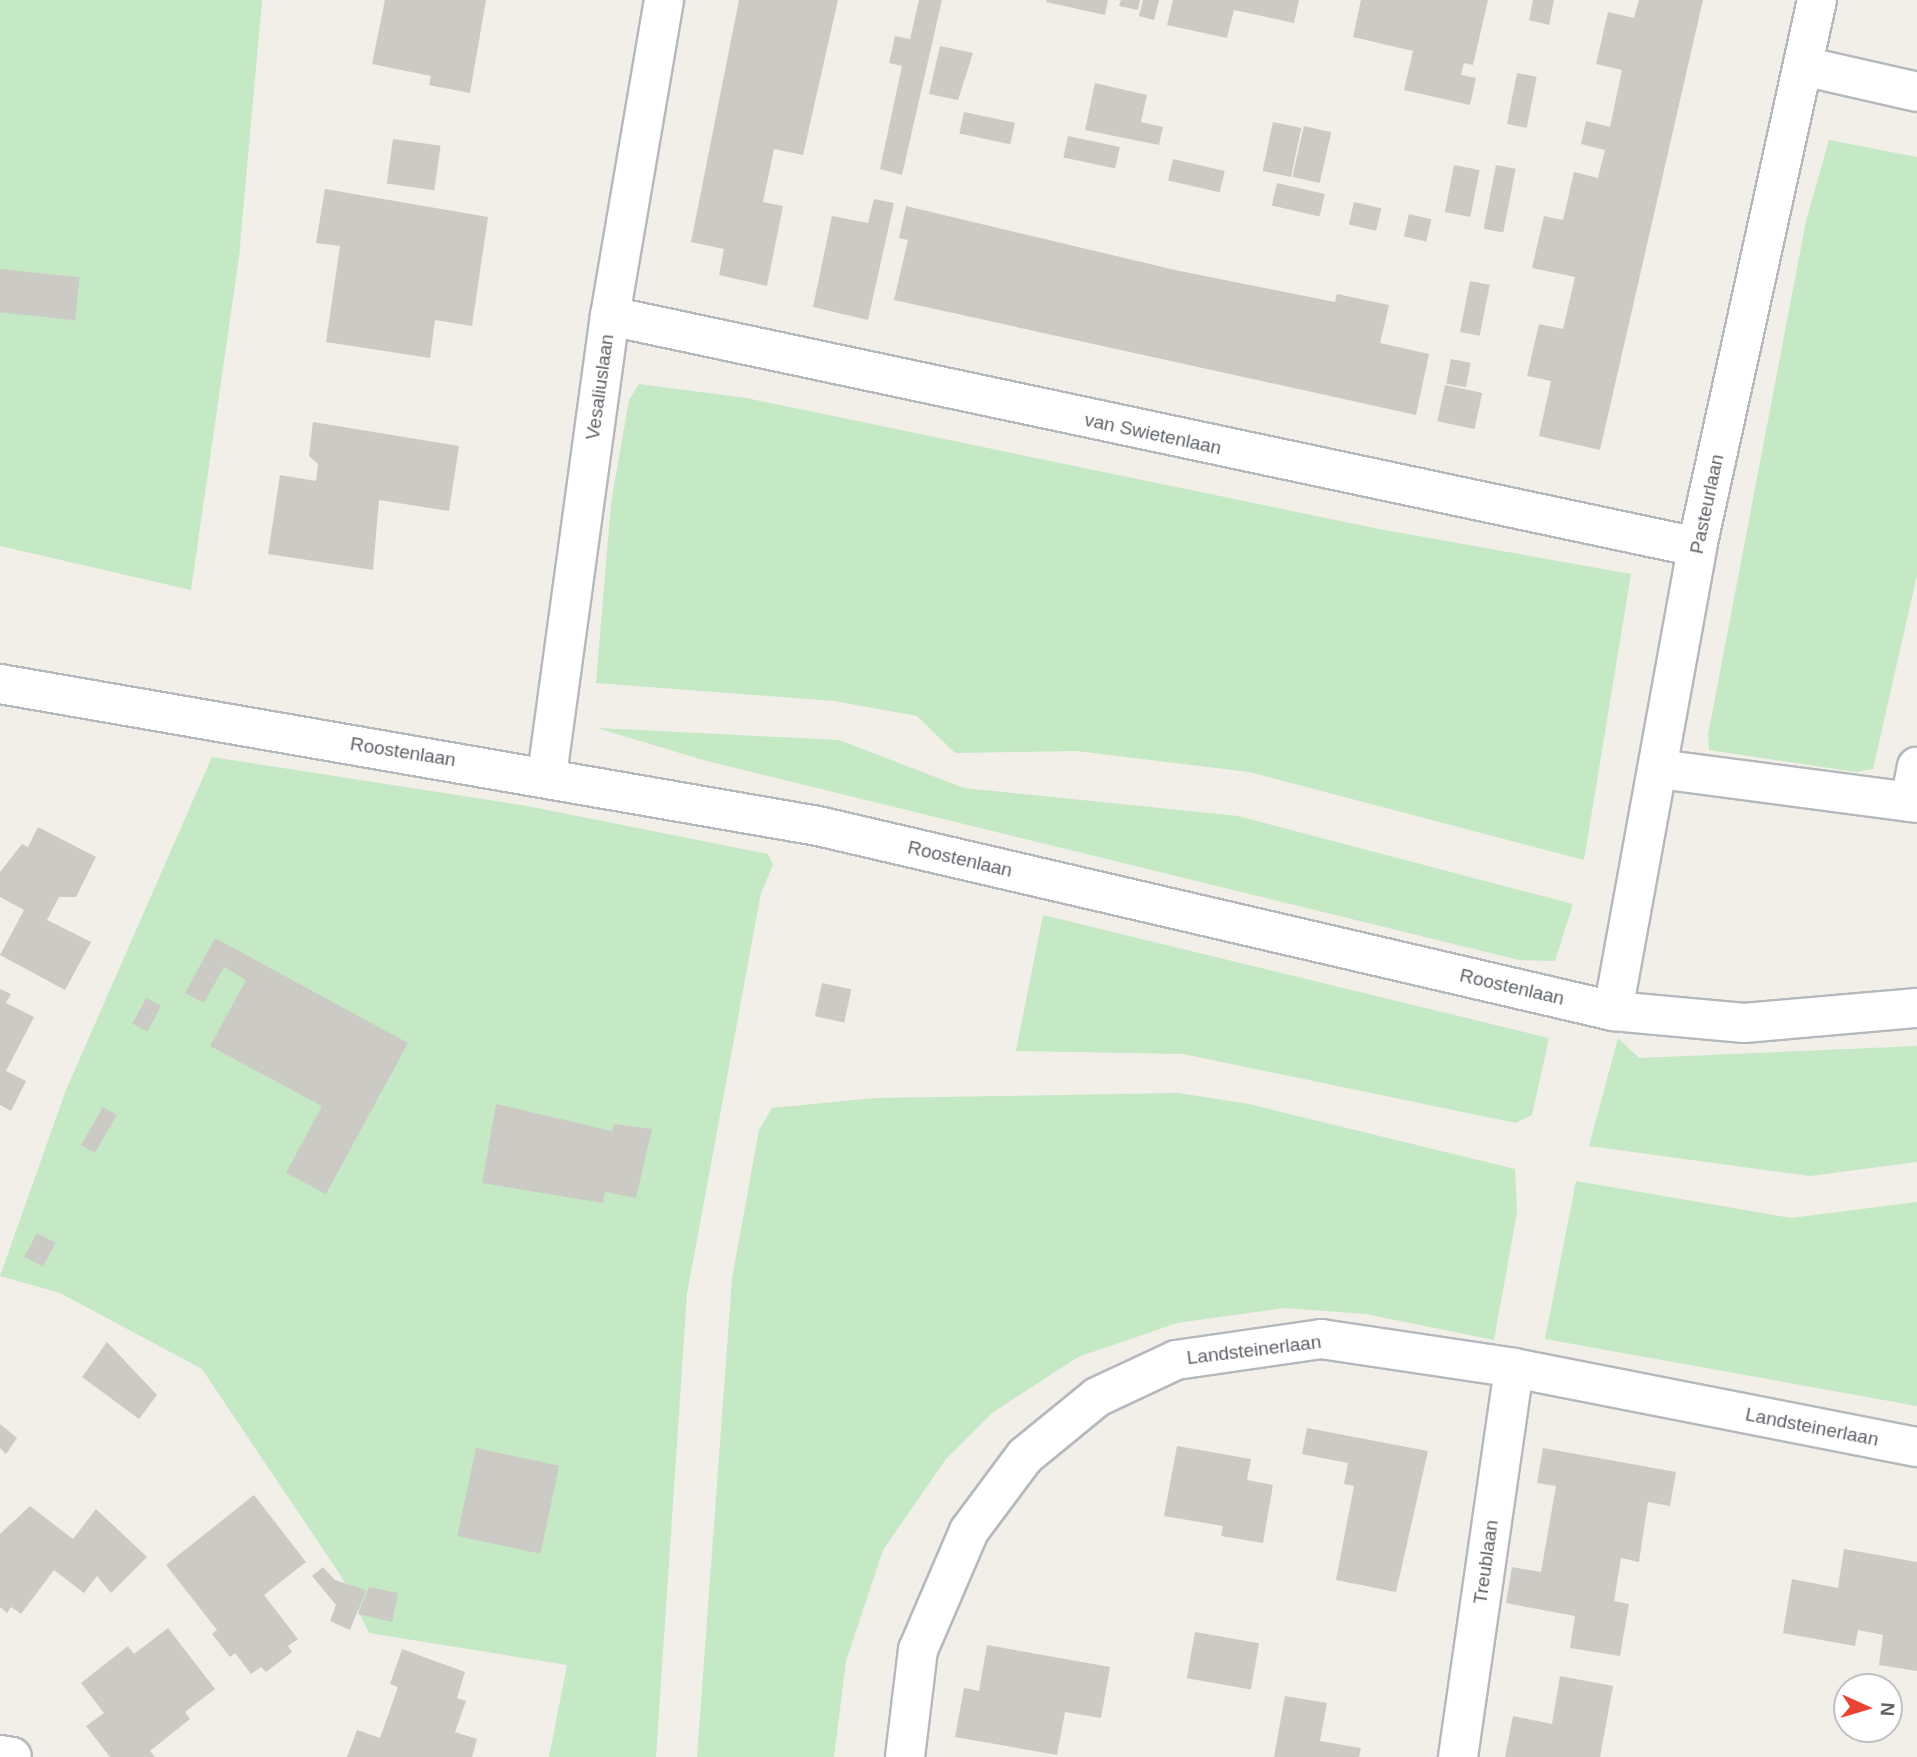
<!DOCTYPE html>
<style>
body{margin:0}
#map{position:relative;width:1917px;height:1757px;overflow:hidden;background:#f1efe8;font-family:Arial,sans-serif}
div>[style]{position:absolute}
.green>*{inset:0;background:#c5e8c5}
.building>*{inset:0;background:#cccac5;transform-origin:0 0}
.roads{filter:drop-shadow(2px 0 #b5b8bc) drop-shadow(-2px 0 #b5b8bc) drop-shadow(0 2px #b5b8bc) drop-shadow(0 -2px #b5b8bc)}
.minor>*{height:38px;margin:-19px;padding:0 19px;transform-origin:19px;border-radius:19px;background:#fff}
span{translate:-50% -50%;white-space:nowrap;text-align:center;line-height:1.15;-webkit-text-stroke:5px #fff;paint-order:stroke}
.street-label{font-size:19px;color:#5f6368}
.north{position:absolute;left:1833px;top:1673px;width:70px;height:70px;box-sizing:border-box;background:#fff;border:2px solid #bfc1c3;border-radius:50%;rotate:94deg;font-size:19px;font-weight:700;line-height:28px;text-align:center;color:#5f6368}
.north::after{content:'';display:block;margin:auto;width:24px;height:32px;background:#ea4335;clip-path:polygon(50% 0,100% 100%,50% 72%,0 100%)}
</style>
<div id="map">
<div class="green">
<div style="clip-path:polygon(0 0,262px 0,239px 257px,191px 590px,0 546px)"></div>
<div style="clip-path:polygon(1829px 140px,1917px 157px,1917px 575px,1873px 769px,1856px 772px,1709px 750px,1708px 735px,1806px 221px)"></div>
<div style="clip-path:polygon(639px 384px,746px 398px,1379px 529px,1631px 574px,1584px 860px,1249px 772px,1077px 751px,955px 753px,917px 716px,834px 701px,596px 683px,611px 503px,629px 400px)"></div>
<div style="clip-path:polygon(597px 728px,839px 740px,964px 788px,1238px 816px,1573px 904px,1555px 961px,1519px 960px,703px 760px)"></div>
<div style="clip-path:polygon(212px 757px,527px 806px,768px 854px,773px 865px,761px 893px,687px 1294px,656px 1757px,549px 1757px,567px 1665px,369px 1633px,341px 1576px,202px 1369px,60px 1293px,0 1276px,66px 1090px)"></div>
<div style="clip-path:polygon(1043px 915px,1549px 1038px,1532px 1115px,1516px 1123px,1183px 1054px,1016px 1051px)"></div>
<div style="clip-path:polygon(1618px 1038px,1639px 1058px,1917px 1046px,1917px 1162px,1810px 1176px,1589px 1146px)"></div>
<div style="clip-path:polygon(1178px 1093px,1249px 1104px,1515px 1169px,1517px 1213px,1494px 1340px,1366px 1314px,1285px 1308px,1177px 1323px,1078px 1357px,992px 1413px,946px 1459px,883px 1550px,846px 1661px,834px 1757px,697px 1757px,732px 1279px,759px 1130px,772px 1108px,875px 1098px)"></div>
<div style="clip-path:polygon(1576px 1181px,1791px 1218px,1917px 1202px,1917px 1406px,1545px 1339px)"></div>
</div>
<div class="building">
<div style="clip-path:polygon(385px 0,486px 0,470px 93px,429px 85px,431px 76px,372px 64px)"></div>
<div style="clip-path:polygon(739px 0,838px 0,803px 155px,774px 149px,763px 202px,783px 206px,767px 286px,719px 275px,724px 249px,691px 242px)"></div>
<div style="clip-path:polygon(919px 0,942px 0,902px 175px,880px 169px,902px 66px,889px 63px,895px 36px,910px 39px)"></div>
<div style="clip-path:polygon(1108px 0,1105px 15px,1046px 2px,1047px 0)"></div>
<div style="clip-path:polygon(1121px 0,1140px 0,1138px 10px,1119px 6px)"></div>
<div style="clip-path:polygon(1143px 0,1159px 0,1154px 20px,1139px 16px)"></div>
<div style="clip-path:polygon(1173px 0,1299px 0,1294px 23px,1234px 10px,1227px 38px,1167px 25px)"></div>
<div style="clip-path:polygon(1361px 0,1488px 0,1473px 65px,1464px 63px,1461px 75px,1476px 78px,1470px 105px,1404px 90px,1413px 51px,1353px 37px)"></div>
<div style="clip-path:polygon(1533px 0,1554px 0,1549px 25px,1529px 20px)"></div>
<div style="clip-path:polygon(1639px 0,1703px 0,1600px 450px,1539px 436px,1551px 381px,1527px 376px,1539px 324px,1563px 329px,1575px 277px,1532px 268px,1544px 216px,1563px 220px,1574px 172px,1598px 178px,1605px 150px,1581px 144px,1586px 121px,1610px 127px,1622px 70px,1596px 64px,1608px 12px,1634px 18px)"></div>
<div style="clip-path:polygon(940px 46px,973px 53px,958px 100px,929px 94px)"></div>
<div style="left:1517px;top:73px;width:20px;height:52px;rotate:11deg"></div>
<div style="clip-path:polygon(1095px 83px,1147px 95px,1141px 122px,1163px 127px,1159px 145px,1085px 130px)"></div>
<div style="left:964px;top:112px;width:52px;height:22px;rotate:12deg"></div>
<div style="left:1273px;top:122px;width:29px;height:50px;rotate:12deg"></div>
<div style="left:1304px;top:126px;width:28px;height:52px;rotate:13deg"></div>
<div style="left:1068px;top:136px;width:53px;height:22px;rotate:12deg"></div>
<div style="left:393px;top:139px;width:48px;height:45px;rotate:8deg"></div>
<div style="left:1173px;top:159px;width:53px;height:22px;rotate:13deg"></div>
<div style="left:1454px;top:165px;width:26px;height:48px;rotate:11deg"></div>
<div style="left:1496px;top:165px;width:20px;height:65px;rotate:11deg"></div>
<div style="left:1277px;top:183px;width:49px;height:23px;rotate:13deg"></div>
<div style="clip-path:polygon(325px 189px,488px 217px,472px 326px,435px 320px,430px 358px,326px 342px,340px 246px,316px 243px)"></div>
<div style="clip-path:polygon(874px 199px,894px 203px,868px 320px,813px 307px,832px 216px,868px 223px)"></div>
<div style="left:1354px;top:202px;width:28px;height:23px;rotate:13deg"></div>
<div style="clip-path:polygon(906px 206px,1175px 270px,1335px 302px,1337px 294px,1389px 305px,1380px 343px,1429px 354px,1416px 415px,894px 300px,908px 240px,899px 238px)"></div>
<div style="left:1409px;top:214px;width:23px;height:23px;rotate:13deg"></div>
<div style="left:0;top:269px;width:80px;height:43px;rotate:6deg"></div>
<div style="left:1470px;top:281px;width:20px;height:52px;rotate:11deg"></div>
<div style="left:1451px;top:359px;width:20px;height:25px;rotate:11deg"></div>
<div style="left:1445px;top:385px;width:38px;height:37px;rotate:12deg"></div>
<div style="clip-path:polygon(313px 422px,459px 446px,449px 511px,379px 500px,373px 570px,268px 554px,280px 475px,316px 481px,318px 464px,309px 456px)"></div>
<div style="clip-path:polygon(38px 827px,96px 857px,76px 897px,59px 897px,47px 920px,91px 942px,65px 990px,0 955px,24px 910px,0 897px,0 872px,22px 844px,28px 847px)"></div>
<div style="clip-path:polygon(215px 938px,408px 1043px,326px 1194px,286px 1173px,322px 1106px,210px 1046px,246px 980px,224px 967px,204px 1003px,185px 993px)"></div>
<div style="left:822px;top:983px;width:30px;height:34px;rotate:12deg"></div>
<div style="clip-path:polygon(0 989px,11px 994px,6px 1003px,34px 1017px,6px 1071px,26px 1081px,11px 1111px,0 1105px)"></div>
<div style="left:146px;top:998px;width:17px;height:29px;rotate:28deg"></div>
<div style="clip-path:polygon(496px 1104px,612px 1131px,614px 1124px,652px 1129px,636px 1198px,605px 1192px,603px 1203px,482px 1183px)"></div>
<div style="left:103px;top:1107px;width:16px;height:44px;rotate:30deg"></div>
<div style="left:37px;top:1233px;width:21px;height:27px;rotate:28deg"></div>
<div style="clip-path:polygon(107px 1342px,157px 1395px,139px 1419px,82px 1377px)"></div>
<div style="clip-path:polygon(0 1424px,17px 1438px,6px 1454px,0 1448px)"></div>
<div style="clip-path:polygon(1307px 1428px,1428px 1451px,1396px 1592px,1336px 1580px,1354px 1486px,1344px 1484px,1348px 1463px,1302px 1454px)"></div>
<div style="clip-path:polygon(1177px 1446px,1251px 1459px,1247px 1480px,1273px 1485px,1263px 1543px,1221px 1536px,1223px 1526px,1164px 1516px)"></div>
<div style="left:476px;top:1448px;width:85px;height:90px;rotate:12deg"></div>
<div style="clip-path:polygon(1543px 1448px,1676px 1472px,1670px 1506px,1648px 1502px,1639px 1562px,1621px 1558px,1614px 1601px,1629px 1604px,1620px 1656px,1570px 1648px,1575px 1616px,1506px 1603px,1512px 1567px,1541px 1572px,1556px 1486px,1537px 1483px)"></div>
<div style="clip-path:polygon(254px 1495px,306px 1562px,264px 1595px,298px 1639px,288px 1646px,292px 1652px,266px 1672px,261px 1667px,251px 1674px,235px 1653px,230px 1657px,212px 1634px,217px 1630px,166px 1565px)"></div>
<div style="clip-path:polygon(30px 1506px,73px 1539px,96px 1509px,147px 1557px,111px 1593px,97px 1576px,84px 1593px,54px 1570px,21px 1614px,11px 1607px,7px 1613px,0 1607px,0 1534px)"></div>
<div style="clip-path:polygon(1844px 1549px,1917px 1562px,1917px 1671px,1879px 1665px,1883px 1635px,1858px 1630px,1855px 1646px,1783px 1633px,1792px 1579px,1838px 1588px)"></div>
<div style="clip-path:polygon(323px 1567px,335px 1580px,366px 1590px,350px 1630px,330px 1621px,336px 1605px,312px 1576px)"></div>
<div style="clip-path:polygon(369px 1587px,398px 1593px,392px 1622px,358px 1614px)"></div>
<div style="clip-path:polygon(168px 1628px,215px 1689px,185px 1712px,190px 1719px,150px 1751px,155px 1757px,110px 1757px,86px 1726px,104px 1713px,81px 1683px,128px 1646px,134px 1654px)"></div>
<div style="left:1195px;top:1632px;width:65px;height:47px;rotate:10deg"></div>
<div style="clip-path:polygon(987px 1645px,1110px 1667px,1101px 1718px,1065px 1712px,1057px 1755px,955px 1737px,964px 1688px,979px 1691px)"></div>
<div style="clip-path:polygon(402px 1649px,465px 1672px,457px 1698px,466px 1701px,455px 1732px,477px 1739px,472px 1757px,347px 1757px,357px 1730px,380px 1738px,398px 1687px,390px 1684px)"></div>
<div style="clip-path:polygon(1560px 1676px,1613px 1686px,1600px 1757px,1505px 1757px,1513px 1716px,1552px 1724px)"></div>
<div style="clip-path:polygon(1285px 1696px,1327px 1703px,1320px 1741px,1361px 1748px,1359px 1757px,1274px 1757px)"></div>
</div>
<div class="roads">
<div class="minor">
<div style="left:1803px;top:66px;width:117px;rotate:12.8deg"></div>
<div style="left:610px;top:316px;width:1111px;rotate:12deg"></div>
<div style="left:0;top:684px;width:830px;rotate:9.85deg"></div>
<div style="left:818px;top:826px;width:816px;rotate:13.1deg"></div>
<div style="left:1613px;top:1011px;width:132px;rotate:5.2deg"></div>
<div style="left:1744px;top:1023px;width:174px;rotate:-5deg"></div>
<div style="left:1659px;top:769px;width:260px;rotate:7.5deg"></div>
<div style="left:547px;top:775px;width:463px;rotate:-82.2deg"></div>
<div style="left:610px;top:316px;width:321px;rotate:-80.3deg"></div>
<div style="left:1910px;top:802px;width:36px;rotate:-79deg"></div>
<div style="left:1613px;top:1011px;width:472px;rotate:-79.7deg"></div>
<div style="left:1697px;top:547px;width:560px;rotate:-77.63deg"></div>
<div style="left:0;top:1755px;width:12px;rotate:9deg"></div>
<div style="left:905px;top:1757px;width:108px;rotate:-83.1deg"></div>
<div style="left:918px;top:1650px;width:129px;rotate:-66.8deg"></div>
<div style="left:969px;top:1531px;width:94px;rotate:-53.3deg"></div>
<div style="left:1025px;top:1456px;width:93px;rotate:-39.3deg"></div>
<div style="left:1097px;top:1397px;width:87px;rotate:-25.1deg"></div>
<div style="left:1176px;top:1360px;width:147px;rotate:-8.2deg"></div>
<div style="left:1321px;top:1339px;width:195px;rotate:8.5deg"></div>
<div style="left:1514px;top:1368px;width:411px;rotate:11.1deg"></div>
<div style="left:1458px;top:1757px;width:393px;rotate:-81.8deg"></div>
</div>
</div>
<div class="street-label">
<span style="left:600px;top:387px;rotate:-82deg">Vesaliuslaan</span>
<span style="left:1153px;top:434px;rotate:12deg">van Swietenlaan</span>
<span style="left:1707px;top:504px;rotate:-78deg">Pasteurlaan</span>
<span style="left:403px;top:752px;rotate:9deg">Roostenlaan</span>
<span style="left:960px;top:859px;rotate:13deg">Roostenlaan</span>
<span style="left:1512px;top:987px;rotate:13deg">Roostenlaan</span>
<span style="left:1254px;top:1350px;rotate:-7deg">Landsteinerlaan</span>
<span style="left:1812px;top:1427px;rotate:11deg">Landsteinerlaan</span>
<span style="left:1486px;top:1562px;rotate:-82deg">Treublaan</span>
</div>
<div class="north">N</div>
</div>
